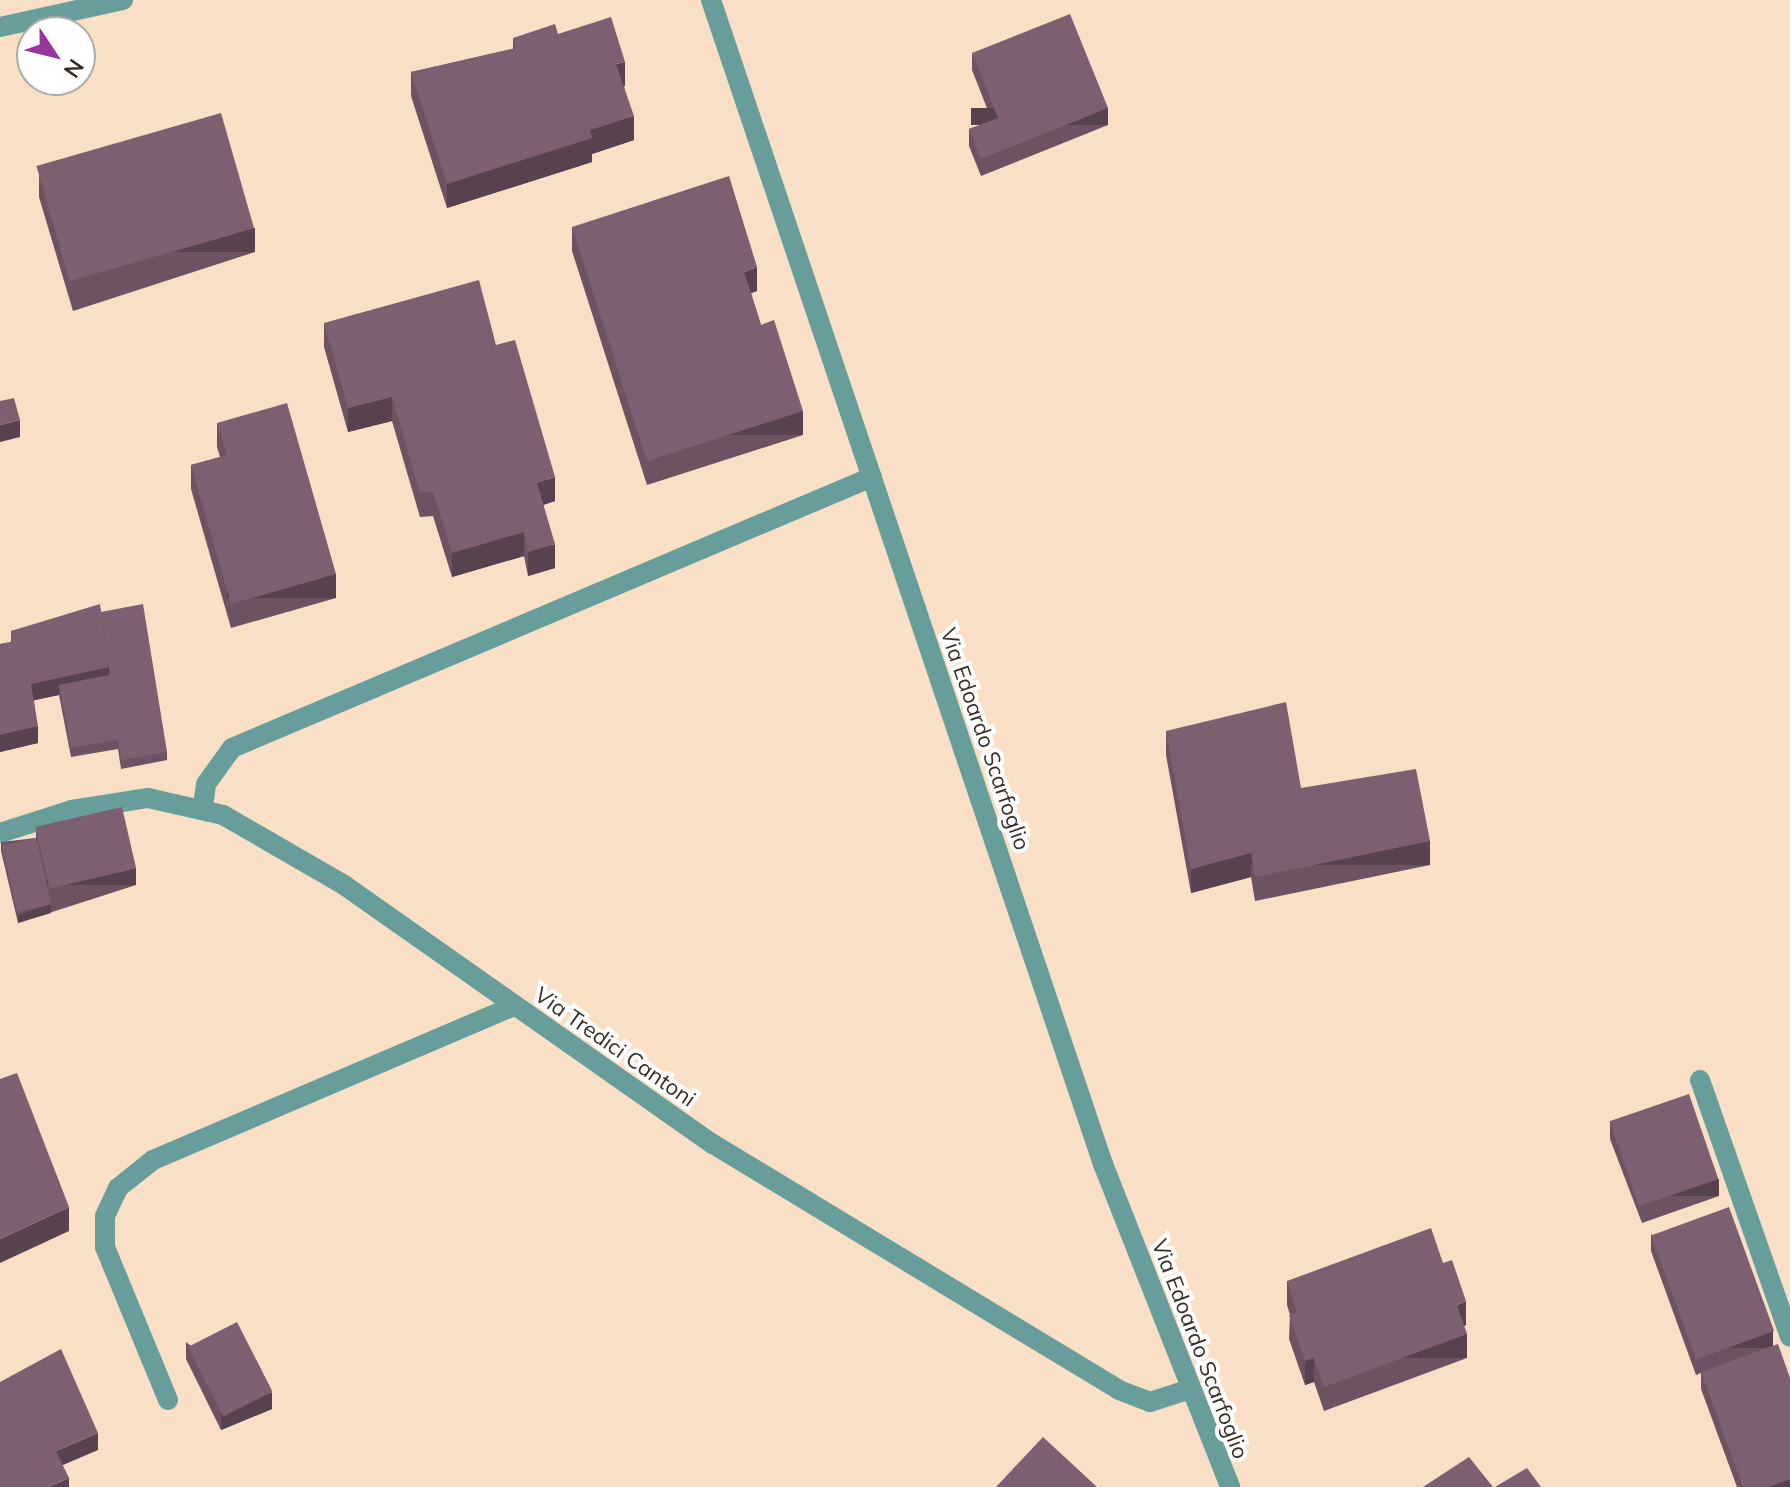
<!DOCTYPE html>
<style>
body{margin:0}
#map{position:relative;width:1790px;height:1487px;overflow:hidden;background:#f8dfc5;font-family:Mulish,sans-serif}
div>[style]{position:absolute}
.minor>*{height:20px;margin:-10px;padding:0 10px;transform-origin:10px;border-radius:10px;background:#679d9b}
.wall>*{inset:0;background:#6b5362}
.shaded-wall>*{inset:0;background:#574350;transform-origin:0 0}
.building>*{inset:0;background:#7c6072;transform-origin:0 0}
span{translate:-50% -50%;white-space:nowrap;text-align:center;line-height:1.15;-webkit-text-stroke:8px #fff;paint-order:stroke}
.street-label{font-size:22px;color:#372d24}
.north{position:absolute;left:16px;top:16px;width:80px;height:80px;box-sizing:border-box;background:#fff;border:2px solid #afaba7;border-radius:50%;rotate:125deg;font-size:22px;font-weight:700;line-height:32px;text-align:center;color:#372d24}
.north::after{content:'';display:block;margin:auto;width:28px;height:36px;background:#96359e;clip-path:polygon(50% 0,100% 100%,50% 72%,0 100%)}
</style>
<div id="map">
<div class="minor">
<div style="left:711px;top:0;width:1228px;rotate:71.39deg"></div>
<div style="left:1103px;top:1164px;width:347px;rotate:68.5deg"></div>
<div style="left:0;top:27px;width:126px;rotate:-12.4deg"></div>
<div style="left:203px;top:806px;width:22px;rotate:-82deg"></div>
<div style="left:206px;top:784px;width:44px;rotate:-54.2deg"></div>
<div style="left:232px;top:748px;width:695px;rotate:-22.95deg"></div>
<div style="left:0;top:833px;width:76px;rotate:-17.7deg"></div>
<div style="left:72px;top:810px;width:77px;rotate:-9deg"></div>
<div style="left:148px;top:798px;width:77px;rotate:12.8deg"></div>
<div style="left:223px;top:815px;width:140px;rotate:30deg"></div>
<div style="left:344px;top:885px;width:451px;rotate:35.1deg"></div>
<div style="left:713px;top:1144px;width:475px;rotate:31.2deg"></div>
<div style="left:1119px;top:1390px;width:33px;rotate:21deg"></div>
<div style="left:1150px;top:1402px;width:40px;rotate:-18deg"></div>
<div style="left:1700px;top:1080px;width:272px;rotate:70.7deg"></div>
<div style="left:168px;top:1400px;width:165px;rotate:-112.4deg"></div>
<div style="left:105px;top:1247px;width:31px;rotate:-90deg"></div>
<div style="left:105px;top:1216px;width:31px;rotate:-65deg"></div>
<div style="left:118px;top:1188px;width:45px;rotate:-38.7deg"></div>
<div style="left:153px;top:1160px;width:392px;rotate:-23.1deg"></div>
</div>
<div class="wall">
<div style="clip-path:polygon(558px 34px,625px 86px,624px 86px,634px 140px,592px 154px,592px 162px,447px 208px,411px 96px,411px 72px,513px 49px,513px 38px)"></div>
<div style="clip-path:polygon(972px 53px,1108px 125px,981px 176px,969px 146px,969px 129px,992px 121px,972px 70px)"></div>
<div style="clip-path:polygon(39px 173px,255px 252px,73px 311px,39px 197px)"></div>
<div style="clip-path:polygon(572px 227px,757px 291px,751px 293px,761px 325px,803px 435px,647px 485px,572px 251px)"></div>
<div style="clip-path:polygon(324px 323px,496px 345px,555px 501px,543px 505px,555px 568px,528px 576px,524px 556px,452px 577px,433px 516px,420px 517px,392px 421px,348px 432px,324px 347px)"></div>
<div style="clip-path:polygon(217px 423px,336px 598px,231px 628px,191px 489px,191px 465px,220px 457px,217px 447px)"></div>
<div style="clip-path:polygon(101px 612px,167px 752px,167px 760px,121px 769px,118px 749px,71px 757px,59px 695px,34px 700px,38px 743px,0 752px,0 644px,11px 642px,11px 631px)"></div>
<div style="clip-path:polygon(1166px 731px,1301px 788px,1430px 865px,1255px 901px,1251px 877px,1191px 893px,1166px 755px)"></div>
<div style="clip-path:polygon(36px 830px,136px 885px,18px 923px,1px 851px,1px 842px,36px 838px)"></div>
<div style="clip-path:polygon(1610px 1122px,1719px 1196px,1642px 1223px,1610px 1139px)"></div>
<div style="clip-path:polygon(1651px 1234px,1773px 1346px,1790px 1487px,1737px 1487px,1701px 1389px,1701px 1373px,1696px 1375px,1651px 1251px)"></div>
<div style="clip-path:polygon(1287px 1281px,1466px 1325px,1464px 1326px,1467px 1358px,1324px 1411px,1314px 1382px,1305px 1385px,1289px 1339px,1290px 1315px,1287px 1305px)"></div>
<div style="clip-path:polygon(186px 1342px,272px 1409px,221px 1430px,186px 1359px)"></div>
</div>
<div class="shaded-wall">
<div style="clip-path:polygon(625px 62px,625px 86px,616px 88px,616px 64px)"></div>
<div style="left:1108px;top:108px;width:17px;height:137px;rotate:90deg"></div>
<div style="clip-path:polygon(634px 116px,634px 140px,592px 154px,592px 162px,447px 208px,447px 184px,590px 130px)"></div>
<div style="left:255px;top:228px;width:24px;height:191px;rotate:90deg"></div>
<div style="clip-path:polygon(757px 267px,757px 291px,744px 296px,744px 272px)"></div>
<div style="clip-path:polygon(392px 397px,392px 421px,348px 432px,348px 408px)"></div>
<div style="left:803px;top:411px;width:24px;height:164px;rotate:90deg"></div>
<div style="clip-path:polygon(20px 420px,20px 437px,0 442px,0 425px)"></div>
<div style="clip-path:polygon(555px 477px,555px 501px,537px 507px,537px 483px)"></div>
<div style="clip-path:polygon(524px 532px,524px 556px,452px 577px,452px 553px)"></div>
<div style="clip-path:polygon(555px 544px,555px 568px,528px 576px,528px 552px)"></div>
<div style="left:336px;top:574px;width:24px;height:109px;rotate:90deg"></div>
<div style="clip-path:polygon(109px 667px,109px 684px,59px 685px,59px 695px,31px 701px,31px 684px)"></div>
<div style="clip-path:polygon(38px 726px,38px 743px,0 752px,0 735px)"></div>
<div style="left:1430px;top:841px;width:24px;height:179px;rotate:90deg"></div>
<div style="clip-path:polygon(1251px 853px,1251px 877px,1191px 893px,1191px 869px)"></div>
<div style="left:136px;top:868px;width:17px;height:89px;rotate:90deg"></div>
<div style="clip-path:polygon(51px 904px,51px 913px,18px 923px,18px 915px)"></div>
<div style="left:1719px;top:1179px;width:17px;height:82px;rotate:90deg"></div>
<div style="clip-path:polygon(69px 1207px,69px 1231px,0 1263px,0 1239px)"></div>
<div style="clip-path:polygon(1466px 1301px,1466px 1325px,1457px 1329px,1457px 1305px)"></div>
<div style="left:1773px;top:1331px;width:17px;height:82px;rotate:90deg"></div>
<div style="left:1467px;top:1334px;width:24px;height:153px;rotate:90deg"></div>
<div style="clip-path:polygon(1314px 1358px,1314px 1382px,1305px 1385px,1305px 1361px)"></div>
<div style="clip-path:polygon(272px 1392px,272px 1409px,221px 1430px,221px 1413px)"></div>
<div style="clip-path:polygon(98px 1433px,98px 1450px,56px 1468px,56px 1451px)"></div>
<div style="clip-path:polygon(69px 1478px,69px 1487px,48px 1487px)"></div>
<div style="clip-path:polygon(1790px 1479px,1790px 1487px,1769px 1487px)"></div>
</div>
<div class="building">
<div style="clip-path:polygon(1070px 14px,1108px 108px,981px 159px,969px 129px,998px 118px,972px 53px)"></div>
<div style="clip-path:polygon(611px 17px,625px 62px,616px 64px,634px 116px,590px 130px,592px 138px,447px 184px,411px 72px,516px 48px,513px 38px,555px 24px,558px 34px)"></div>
<div style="left:221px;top:113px;width:120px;height:192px;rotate:74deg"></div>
<div style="clip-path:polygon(729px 176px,757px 267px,744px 272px,761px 325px,774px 320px,803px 411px,647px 461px,572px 227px)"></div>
<div style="clip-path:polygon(479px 280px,496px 345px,515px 340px,555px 477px,537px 483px,555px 544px,528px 552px,524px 532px,452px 553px,433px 492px,420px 493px,392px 397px,348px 408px,324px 323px)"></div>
<div style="clip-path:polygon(14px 398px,20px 420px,0 425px,0 401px)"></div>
<div style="clip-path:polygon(287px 403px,336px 574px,231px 604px,191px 465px,227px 455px,217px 423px)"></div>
<div style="clip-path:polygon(100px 604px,109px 667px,31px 684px,38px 726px,0 735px,0 644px,12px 642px,11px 631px)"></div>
<div style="clip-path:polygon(143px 604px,167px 752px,121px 760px,118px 740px,71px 748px,59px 685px,109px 675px,109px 667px,101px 612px)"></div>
<div style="clip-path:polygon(1286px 702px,1301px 788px,1416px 769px,1430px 841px,1255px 877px,1251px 853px,1191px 869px,1166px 731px)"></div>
<div style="left:122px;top:807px;width:63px;height:89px;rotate:77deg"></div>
<div style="left:36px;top:838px;width:68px;height:35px;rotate:77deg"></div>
<div style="clip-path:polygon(17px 1073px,69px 1207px,0 1239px,0 1079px)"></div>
<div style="left:1689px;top:1094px;width:90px;height:84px;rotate:71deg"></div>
<div style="left:1729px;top:1207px;width:132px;height:83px;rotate:70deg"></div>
<div style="clip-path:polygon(1431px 1228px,1443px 1263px,1452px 1260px,1466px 1301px,1457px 1305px,1467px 1334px,1324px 1387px,1314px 1358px,1305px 1361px,1289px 1315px,1297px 1313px,1287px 1281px)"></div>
<div style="left:237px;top:1322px;width:78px;height:55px;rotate:63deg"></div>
<div style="clip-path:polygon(1778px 1344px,1790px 1378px,1790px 1479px,1769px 1487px,1743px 1487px,1701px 1372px)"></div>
<div style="clip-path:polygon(61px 1349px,98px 1433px,56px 1451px,69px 1478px,48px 1487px,0 1487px,0 1382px)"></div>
<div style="clip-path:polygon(1043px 1437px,1097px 1487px,996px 1487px)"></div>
<div style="clip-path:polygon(1469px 1457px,1493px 1487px,1423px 1487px)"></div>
<div style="clip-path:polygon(1527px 1468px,1541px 1487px,1495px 1487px)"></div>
</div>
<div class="street-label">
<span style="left:985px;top:739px;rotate:71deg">Via Edoardo Scarfoglio</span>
<span style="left:615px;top:1047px;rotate:35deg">Via Tredici Cantoni</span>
<span style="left:1200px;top:1349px;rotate:69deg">Via Edoardo Scarfoglio</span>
</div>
<div class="north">N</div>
</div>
